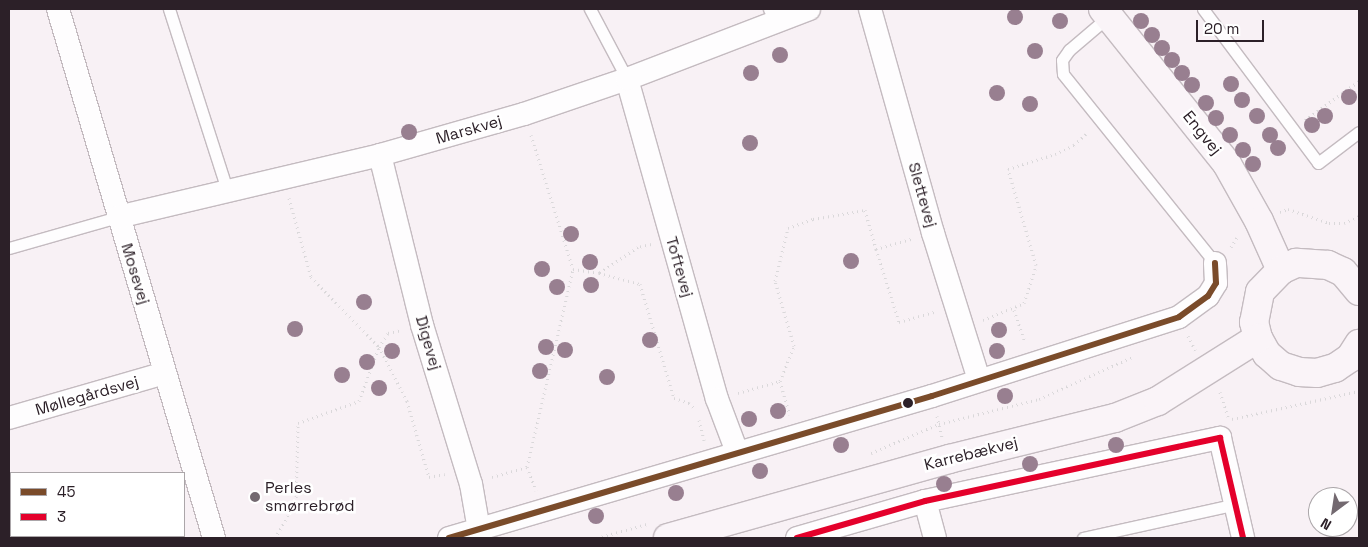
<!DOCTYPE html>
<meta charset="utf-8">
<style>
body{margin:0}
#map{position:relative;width:1368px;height:547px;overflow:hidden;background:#f8f1f5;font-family:"Space Grotesk",sans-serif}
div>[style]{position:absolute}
.path>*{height:3px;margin-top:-1.5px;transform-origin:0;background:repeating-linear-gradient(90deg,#dad8da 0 1px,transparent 0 5px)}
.roads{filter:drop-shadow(1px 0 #c4bbc0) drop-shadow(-1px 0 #c4bbc0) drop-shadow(0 1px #c4bbc0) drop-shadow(0 -1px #c4bbc0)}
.lane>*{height:11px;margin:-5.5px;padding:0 5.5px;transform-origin:5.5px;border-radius:5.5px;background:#fefdfe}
.street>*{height:22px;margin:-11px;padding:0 11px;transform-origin:11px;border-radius:11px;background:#fefdfe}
.secondary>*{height:28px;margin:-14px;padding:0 14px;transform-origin:14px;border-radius:14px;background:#faf4f8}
.bus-1>*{height:6px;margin:-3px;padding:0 3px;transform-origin:3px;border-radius:3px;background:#7a4b2a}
.bus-2>*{height:6px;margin:-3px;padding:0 3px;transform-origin:3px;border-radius:3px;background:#e4002b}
.trees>*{width:16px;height:16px;margin:-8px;border-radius:50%;background:#987f90}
.dots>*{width:14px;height:14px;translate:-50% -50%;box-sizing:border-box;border:2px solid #fff;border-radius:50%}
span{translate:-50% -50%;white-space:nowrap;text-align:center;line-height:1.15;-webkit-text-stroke:5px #fff;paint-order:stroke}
.street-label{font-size:16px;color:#2c2028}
.poi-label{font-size:16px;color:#2c2028}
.left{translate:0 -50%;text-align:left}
.frame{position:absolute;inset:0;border:10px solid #2c2028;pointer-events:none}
.legend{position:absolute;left:10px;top:472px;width:175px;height:65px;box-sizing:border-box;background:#fff;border:1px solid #aba6a9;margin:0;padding:6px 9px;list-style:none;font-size:15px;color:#2c2028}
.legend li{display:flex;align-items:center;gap:10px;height:25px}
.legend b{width:25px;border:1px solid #aba6a9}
.north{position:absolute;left:1308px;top:487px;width:50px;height:50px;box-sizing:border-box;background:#fff;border:1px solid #aba6a9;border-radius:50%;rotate:211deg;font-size:14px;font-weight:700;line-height:20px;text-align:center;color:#2c2028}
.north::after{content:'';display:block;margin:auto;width:18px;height:22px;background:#736970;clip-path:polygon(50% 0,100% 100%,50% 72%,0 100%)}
.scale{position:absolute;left:1196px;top:20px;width:68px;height:22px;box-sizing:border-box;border:2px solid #2c2028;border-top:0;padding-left:6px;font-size:15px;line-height:18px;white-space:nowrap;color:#2c2028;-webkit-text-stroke:4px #fff;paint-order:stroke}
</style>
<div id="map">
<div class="path">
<div style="left:1305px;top:120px;width:67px;rotate:-35.8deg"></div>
<div style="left:531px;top:135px;width:140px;rotate:72.6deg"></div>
<div style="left:289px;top:198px;width:82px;rotate:74.4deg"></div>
<div style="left:311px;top:277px;width:98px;rotate:45.8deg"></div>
<div style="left:379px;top:347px;width:61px;rotate:62.6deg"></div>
<div style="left:407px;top:401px;width:79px;rotate:73.9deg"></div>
<div style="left:429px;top:477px;width:16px;rotate:-11deg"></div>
<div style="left:1280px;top:212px;width:9px;rotate:-21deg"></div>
<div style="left:1288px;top:209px;width:43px;rotate:18.9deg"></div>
<div style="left:1329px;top:223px;width:15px"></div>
<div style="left:1344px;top:223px;width:17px;rotate:-25deg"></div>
<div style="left:651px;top:244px;width:13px;rotate:167deg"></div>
<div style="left:638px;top:247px;width:47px;rotate:146.3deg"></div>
<div style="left:599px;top:273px;width:42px;rotate:15deg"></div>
<div style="left:640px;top:284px;width:119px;rotate:73.4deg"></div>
<div style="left:674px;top:398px;width:16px;rotate:18deg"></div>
<div style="left:689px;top:403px;width:8px;rotate:45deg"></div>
<div style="left:1231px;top:247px;width:13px;rotate:-58deg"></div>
<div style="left:876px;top:249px;width:77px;rotate:72.5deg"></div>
<div style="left:899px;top:322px;width:37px;rotate:-16deg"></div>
<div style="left:1014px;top:310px;width:34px;rotate:71deg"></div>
<div style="left:983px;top:320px;width:44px;rotate:-22.5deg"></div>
<div style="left:1024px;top:303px;width:40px;rotate:-72deg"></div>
<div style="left:1036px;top:265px;width:100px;rotate:-106.3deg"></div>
<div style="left:1008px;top:169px;width:49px;rotate:-17.7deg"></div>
<div style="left:1055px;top:154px;width:21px;rotate:-25deg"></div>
<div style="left:1074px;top:145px;width:19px;rotate:-43deg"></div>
<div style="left:1188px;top:336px;width:16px;rotate:63deg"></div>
<div style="left:780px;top:381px;width:38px;rotate:-68deg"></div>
<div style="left:794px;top:346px;width:68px;rotate:-106.3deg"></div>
<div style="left:775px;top:281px;width:55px;rotate:-76.2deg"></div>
<div style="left:788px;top:228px;width:27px;rotate:-20deg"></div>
<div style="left:813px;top:219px;width:53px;rotate:-9.8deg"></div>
<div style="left:865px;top:210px;width:41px;rotate:74.2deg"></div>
<div style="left:876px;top:249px;width:37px;rotate:-16deg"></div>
<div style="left:1220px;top:392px;width:26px;rotate:72deg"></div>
<div style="left:738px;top:393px;width:44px;rotate:-15.9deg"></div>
<div style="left:780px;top:381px;width:35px;rotate:74deg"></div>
<div style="left:937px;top:416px;width:22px;rotate:77deg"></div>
<div style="left:1232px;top:419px;width:130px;rotate:-12.4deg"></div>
<div style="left:699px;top:420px;width:21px;rotate:76deg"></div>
<div style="left:871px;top:453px;width:74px;rotate:-23.1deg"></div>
<div style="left:939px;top:424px;width:103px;rotate:-14deg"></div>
<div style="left:1039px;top:399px;width:102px;rotate:-24.3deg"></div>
<div style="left:527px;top:467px;width:203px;rotate:-76.9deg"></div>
<div style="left:573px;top:269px;width:26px;rotate:9deg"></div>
<div style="left:492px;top:477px;width:36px;rotate:-16deg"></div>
<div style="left:527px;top:467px;width:25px;rotate:69deg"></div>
<div style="left:275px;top:538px;width:42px;rotate:-59.7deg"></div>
<div style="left:296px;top:502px;width:79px;rotate:-88.5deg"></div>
<div style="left:298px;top:423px;width:65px;rotate:-19.8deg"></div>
<div style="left:359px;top:401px;width:58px;rotate:-69.7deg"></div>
<div style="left:379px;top:347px;width:17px;rotate:-57deg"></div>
<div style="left:388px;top:333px;width:14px;rotate:-12deg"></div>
<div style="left:597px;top:538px;width:52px;rotate:-15.6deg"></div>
</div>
<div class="roads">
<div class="lane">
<div style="left:169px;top:9px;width:193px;rotate:72.2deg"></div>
<div style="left:590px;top:9px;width:79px;rotate:62.1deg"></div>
<div style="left:769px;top:9px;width:16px;rotate:63deg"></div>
<div style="left:1203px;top:9px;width:192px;rotate:53.2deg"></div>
<div style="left:1318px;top:163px;width:51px;rotate:-37.1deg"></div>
<div style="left:1109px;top:16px;width:52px;rotate:139.6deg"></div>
<div style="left:1069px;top:50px;width:12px;rotate:125deg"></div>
<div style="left:1062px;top:60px;width:14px;rotate:86deg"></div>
<div style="left:1063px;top:74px;width:243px;rotate:51.2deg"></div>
<div style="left:9px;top:248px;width:113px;rotate:-15.9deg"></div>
<div style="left:1083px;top:538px;width:157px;rotate:-12.5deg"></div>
</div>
<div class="street">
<div style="left:58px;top:9px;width:552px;rotate:73.57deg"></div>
<div style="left:870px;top:9px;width:233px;rotate:74.3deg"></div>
<div style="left:933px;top:233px;width:154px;rotate:72.6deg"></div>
<div style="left:627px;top:79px;width:332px;rotate:74.3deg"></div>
<div style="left:717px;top:399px;width:57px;rotate:69.3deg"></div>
<div style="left:380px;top:155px;width:175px;rotate:76.1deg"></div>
<div style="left:422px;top:325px;width:166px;rotate:72.9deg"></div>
<div style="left:471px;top:484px;width:47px;rotate:80.1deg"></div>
<div style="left:118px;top:217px;width:269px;rotate:-13.3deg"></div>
<div style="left:380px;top:155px;width:150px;rotate:-15.9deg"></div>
<div style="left:524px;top:114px;width:109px;rotate:-18.8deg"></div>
<div style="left:627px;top:79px;width:195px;rotate:-21deg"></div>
<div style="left:9px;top:418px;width:162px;rotate:-16.1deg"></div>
<div style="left:925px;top:501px;width:38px;rotate:75deg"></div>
<div style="left:449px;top:538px;width:503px;rotate:-16.38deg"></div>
<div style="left:932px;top:396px;width:259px;rotate:-17.7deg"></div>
<div style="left:1179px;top:317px;width:36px;rotate:-36deg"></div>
<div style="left:1208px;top:296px;width:15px;rotate:-58deg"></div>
<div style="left:1216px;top:283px;width:20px;rotate:-93deg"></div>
<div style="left:797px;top:538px;width:133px;rotate:-16.1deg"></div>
<div style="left:925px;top:501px;width:302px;rotate:-12.1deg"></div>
<div style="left:1220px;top:438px;width:103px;rotate:77deg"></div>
</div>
<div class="secondary">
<div style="left:1103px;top:9px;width:198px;rotate:51.3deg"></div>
<div style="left:1227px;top:164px;width:65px;rotate:60.7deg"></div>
<div style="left:1259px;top:221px;width:54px;rotate:65.8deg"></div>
<div style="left:1359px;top:291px;width:25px;rotate:-130deg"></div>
<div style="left:1343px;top:272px;width:17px;rotate:-155deg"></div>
<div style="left:1328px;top:265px;width:32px;rotate:-176deg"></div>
<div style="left:1296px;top:263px;width:17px;rotate:155deg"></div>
<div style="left:1281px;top:270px;width:30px;rotate:134deg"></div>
<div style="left:1260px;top:292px;width:31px;rotate:101deg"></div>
<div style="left:1254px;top:322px;width:16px;rotate:76deg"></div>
<div style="left:1258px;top:338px;width:18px;rotate:61deg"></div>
<div style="left:1267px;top:354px;width:18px;rotate:41deg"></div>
<div style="left:1281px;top:366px;width:19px;rotate:18deg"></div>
<div style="left:1299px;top:372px;width:18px;rotate:3deg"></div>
<div style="left:1317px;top:373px;width:19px;rotate:-16deg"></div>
<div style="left:1335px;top:368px;width:18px;rotate:-34deg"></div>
<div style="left:1350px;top:358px;width:17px;rotate:-57deg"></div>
<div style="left:668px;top:538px;width:292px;rotate:-15.7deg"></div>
<div style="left:949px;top:459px;width:171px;rotate:-13.9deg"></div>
<div style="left:1115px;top:418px;width:46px;rotate:-21.6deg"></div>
<div style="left:1158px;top:401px;width:118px;rotate:-32.2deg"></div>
</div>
</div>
<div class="bus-1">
<div style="left:449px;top:538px;width:503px;rotate:-16.38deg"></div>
<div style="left:932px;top:396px;width:259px;rotate:-17.7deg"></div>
<div style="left:1179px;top:317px;width:36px;rotate:-36deg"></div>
<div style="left:1208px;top:296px;width:15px;rotate:-58deg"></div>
<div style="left:1216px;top:283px;width:20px;rotate:-93deg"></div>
</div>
<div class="bus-2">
<div style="left:797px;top:538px;width:133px;rotate:-16.1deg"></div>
<div style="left:925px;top:501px;width:302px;rotate:-12.1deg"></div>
<div style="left:1220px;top:438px;width:103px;rotate:77deg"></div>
</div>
<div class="trees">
<div style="left:1015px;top:17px"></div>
<div style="left:1060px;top:21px"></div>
<div style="left:1141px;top:21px"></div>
<div style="left:1152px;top:35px"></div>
<div style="left:1162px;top:48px"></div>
<div style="left:1035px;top:51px"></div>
<div style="left:780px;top:55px"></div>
<div style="left:1172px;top:60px"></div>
<div style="left:751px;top:73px"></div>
<div style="left:1182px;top:73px"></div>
<div style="left:1231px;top:84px"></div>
<div style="left:1192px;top:85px"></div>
<div style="left:997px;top:93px"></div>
<div style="left:1349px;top:97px"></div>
<div style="left:1242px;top:100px"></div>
<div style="left:1206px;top:103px"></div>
<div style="left:1030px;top:104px"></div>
<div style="left:1257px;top:116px"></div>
<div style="left:1325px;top:116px"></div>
<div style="left:1216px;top:118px"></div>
<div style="left:1312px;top:125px"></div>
<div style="left:409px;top:132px"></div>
<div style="left:1230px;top:135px"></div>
<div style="left:1270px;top:135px"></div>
<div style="left:750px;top:143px"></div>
<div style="left:1278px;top:148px"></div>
<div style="left:1243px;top:150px"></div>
<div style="left:1253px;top:164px"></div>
<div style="left:571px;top:234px"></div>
<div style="left:851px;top:261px"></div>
<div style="left:590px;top:262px"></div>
<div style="left:542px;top:269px"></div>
<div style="left:591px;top:285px"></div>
<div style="left:557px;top:287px"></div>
<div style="left:364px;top:302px"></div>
<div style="left:295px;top:329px"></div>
<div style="left:999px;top:330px"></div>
<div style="left:650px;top:340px"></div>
<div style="left:546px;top:347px"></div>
<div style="left:565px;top:350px"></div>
<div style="left:392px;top:351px"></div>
<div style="left:997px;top:351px"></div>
<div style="left:367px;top:362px"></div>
<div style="left:540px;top:371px"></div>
<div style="left:342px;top:375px"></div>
<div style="left:607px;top:377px"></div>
<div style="left:379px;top:388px"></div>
<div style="left:1005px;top:396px"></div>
<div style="left:778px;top:411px"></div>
<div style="left:749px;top:419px"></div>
<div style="left:841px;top:445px"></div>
<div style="left:1116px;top:445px"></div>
<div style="left:1030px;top:464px"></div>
<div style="left:760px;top:471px"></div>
<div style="left:944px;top:484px"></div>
<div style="left:676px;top:493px"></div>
<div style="left:596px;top:516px"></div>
</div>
<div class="dots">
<div style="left:908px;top:403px;background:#2c2028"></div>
<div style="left:255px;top:497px;background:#736970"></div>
</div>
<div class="street-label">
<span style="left:469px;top:130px;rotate:-16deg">Marskvej</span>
<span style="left:1202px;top:133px;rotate:51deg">Engvej</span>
<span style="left:922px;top:195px;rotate:74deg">Slettevej</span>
<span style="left:679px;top:267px;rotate:74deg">Toftevej</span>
<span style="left:135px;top:274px;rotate:73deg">Mosevej</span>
<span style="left:428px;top:343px;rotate:74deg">Digevej</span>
<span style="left:87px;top:396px;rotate:-16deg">Møllegårdsvej</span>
<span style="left:971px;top:454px;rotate:-14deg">Karrebækvej</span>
</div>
<div class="poi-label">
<span class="left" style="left:265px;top:497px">Perles<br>smørrebrød</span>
</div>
<div class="frame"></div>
<ul class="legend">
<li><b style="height:6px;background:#7a4b2a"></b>45</li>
<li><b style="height:6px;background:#e4002b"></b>3</li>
</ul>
<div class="north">N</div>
<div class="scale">20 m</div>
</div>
